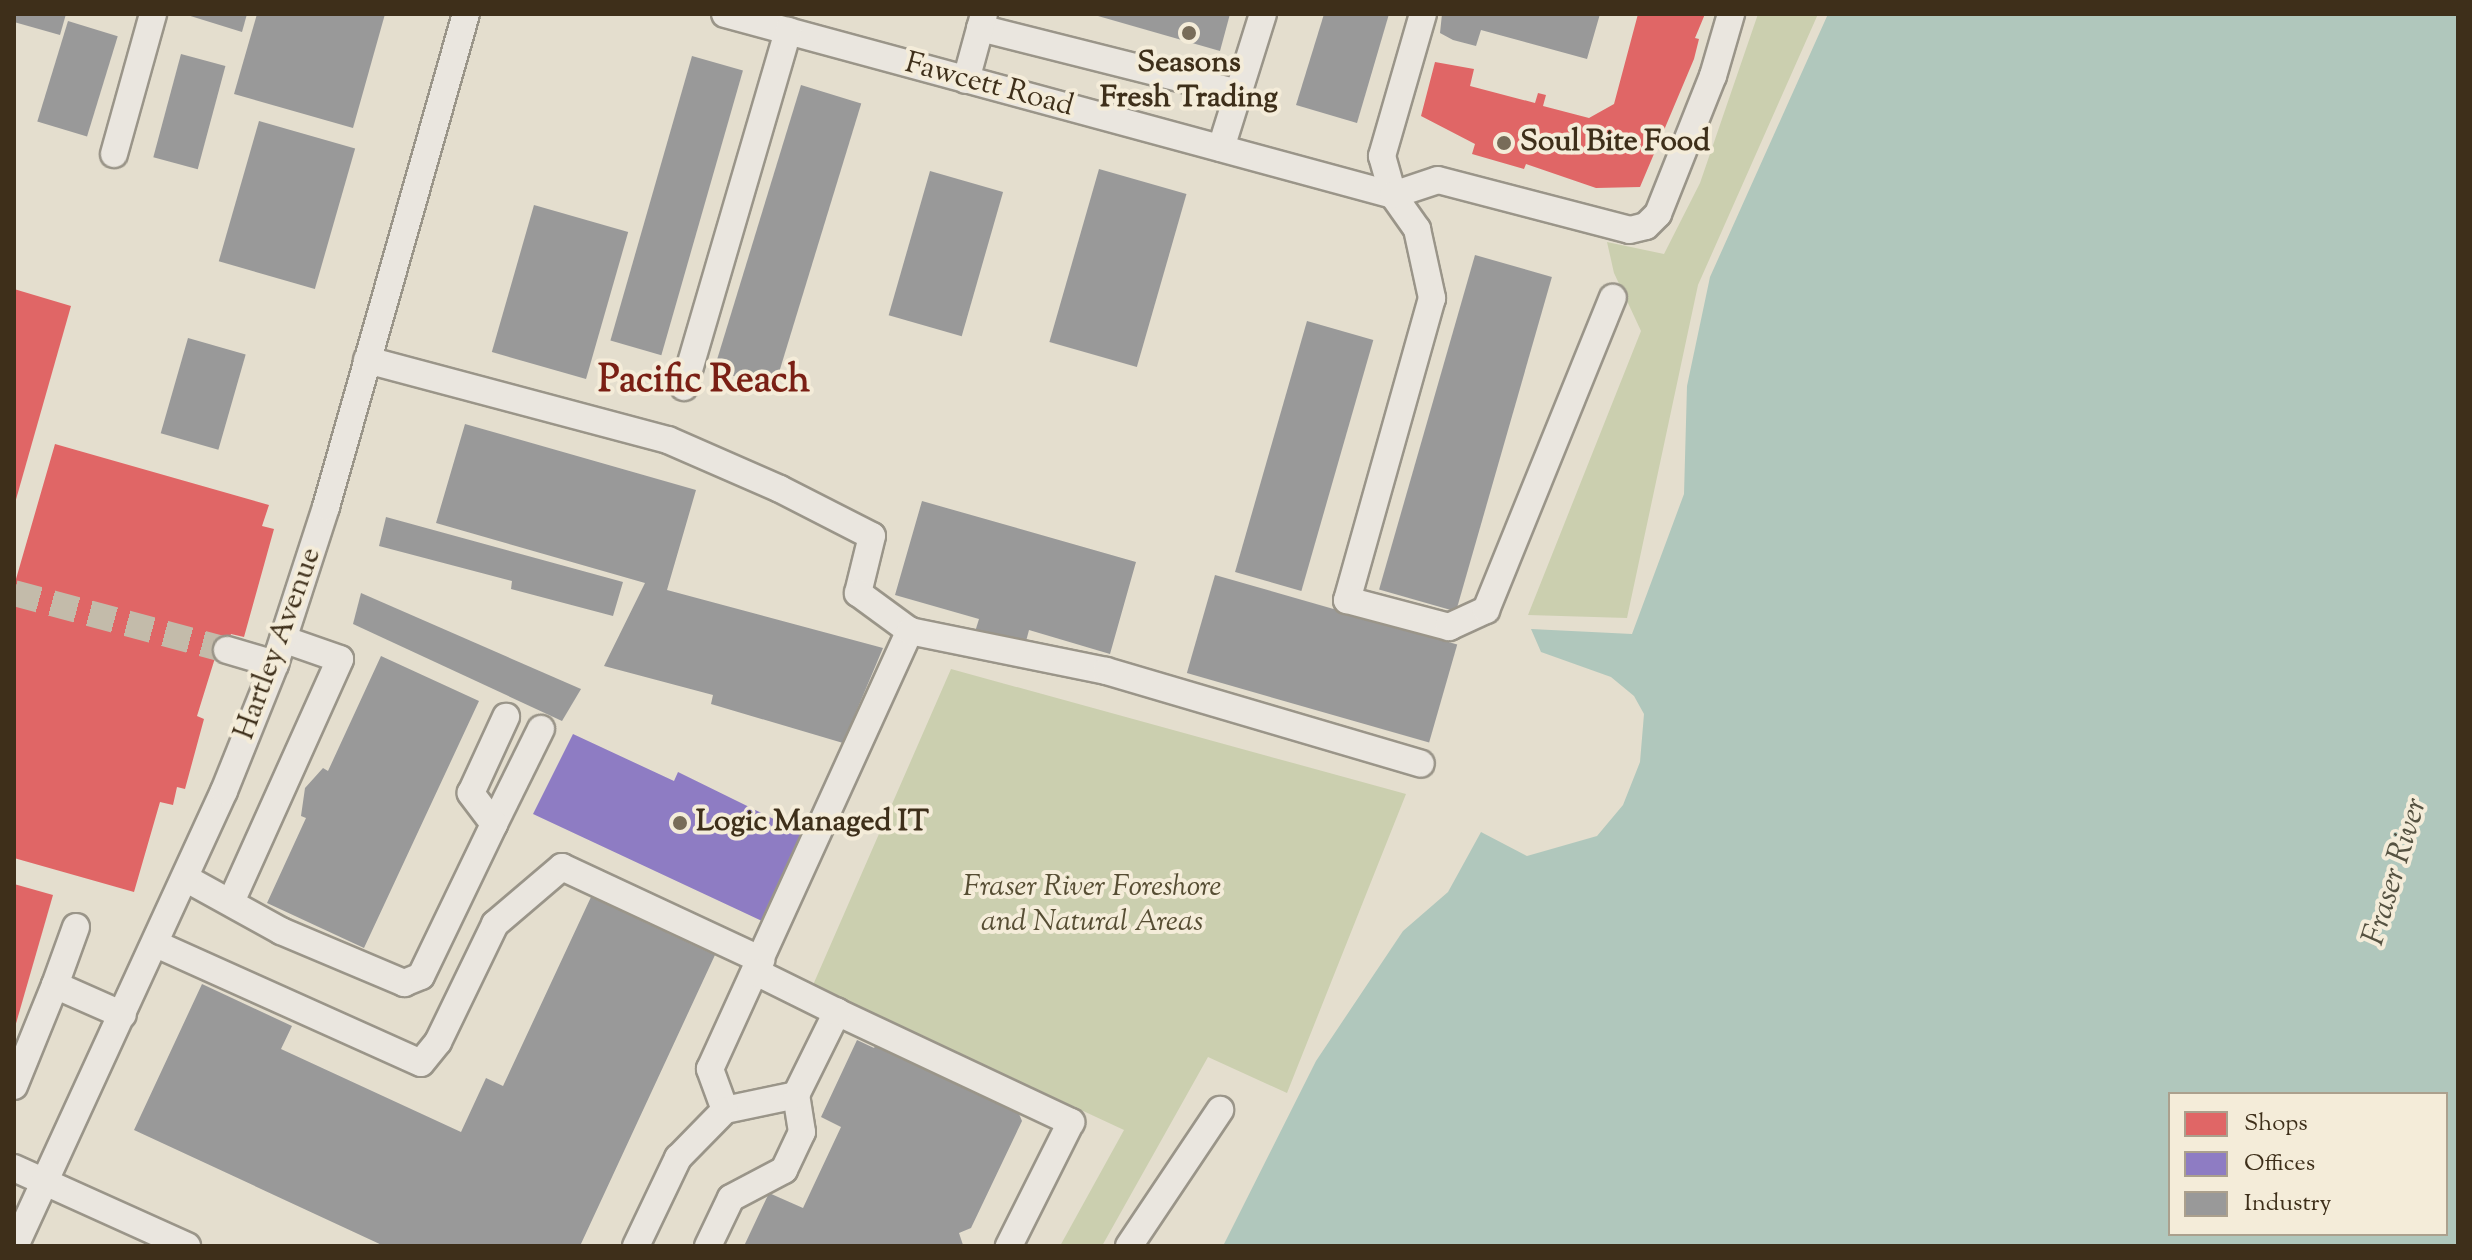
<!DOCTYPE html>
<style>
body{margin:0}
#map{position:relative;width:2472px;height:1260px;overflow:hidden;background:#e4dece;font-family:"Sorts Mill Goudy",serif}
div>[style]{position:absolute}
.green>*{inset:0;background:#cbcfaf}
.water>*{inset:0;background:#b0c7bc}
.shops>*{inset:0;background:#e06666}
.offices>*{inset:0;background:#8e7cc3}
.industry>*{inset:0;background:#999;transform-origin:0 0}
.minor-tunnel>*{height:26px;margin-top:-13px;transform-origin:0;background:repeating-linear-gradient(90deg,#c3bbaa 0 26px,transparent 0 39px)}
.roads{filter:drop-shadow(2px 0 #9a9589) drop-shadow(-2px 0 #9a9589) drop-shadow(0 2px #9a9589) drop-shadow(0 -2px #9a9589)}
.minor>*{height:26px;margin:-13px;padding:0 13px;transform-origin:13px;border-radius:13px;background:#eae6df}
.dots>*{width:22px;height:22px;translate:-50% -50%;box-sizing:border-box;border:4px solid #f4ecd9;border-radius:50%}
span{translate:-50% -50%;white-space:nowrap;text-align:center;line-height:1.15;-webkit-text-stroke:8px #f4ecd9;paint-order:stroke}
.poi-label{font-size:30px;color:#3e2f1a;font-weight:700}
.left{translate:0 -50%;text-align:left}
.street-label{font-size:30px;color:#3e2f1a}
.park-label{font-size:30px;color:#564d33;font-style:italic}
.water-label{font-size:32px;color:#555241;font-style:italic}
.district-label{font-size:38px;color:#7a1f14;font-weight:700}
.frame{position:absolute;inset:0;border:16px solid #3e2f1a;pointer-events:none}
.legend{position:absolute;left:2168px;top:1092px;width:280px;height:144px;box-sizing:border-box;background:#f4ecd9;border:2px solid #aba08d;margin:0;padding:10px 14px;list-style:none;font-size:24px;color:#3e2f1a}
.legend li{display:flex;align-items:center;gap:16px;height:40px}
.legend b{width:40px;border:2px solid #aba08d}
</style>
<div id="map">
<div class="green">
<div style="clip-path:polygon(1758px 14px,1818px 14px,1698px 285px,1627px 618px,1528px 615px,1641px 331px,1614px 273px,1607px 242px,1664px 254px,1700px 183px)"></div>
<div style="clip-path:polygon(951px 669px,1406px 794px,1287px 1093px,1208px 1057px,1102px 1246px,1060px 1246px,1124px 1130px,813px 985px)"></div>
</div>
<div class="water">
<div style="clip-path:polygon(evenodd,1828px 14px,2458px 14px,2458px 1246px,1223px 1246px,1316px 1061px,1403px 931px,1448px 892px,1481px 832px,1527px 856px,1597px 836px,1623px 805px,1640px 762px,1644px 714px,1634px 696px,1611px 677px,1541px 652px,1531px 629px,1632px 634px,1684px 494px,1687px 386px,1710px 277px,1828px 14px,2170px 1094px,2446px 1094px,2446px 1234px,2170px 1234px,2170px 1094px)"></div>
</div>
<div class="shops">
<div style="clip-path:polygon(1638px 14px,1705px 14px,1695px 38px,1699px 39px,1694px 59px,1640px 187px,1596px 188px,1526px 164px,1524px 169px,1472px 154px,1475px 144px,1421px 116px,1435px 62px,1474px 69px,1470px 86px,1535px 103px,1538px 93px,1546px 95px,1543px 106px,1589px 118px,1614px 104px)"></div>
<div style="clip-path:polygon(14px 289px,71px 306px,15px 503px,14px 503px)"></div>
<div style="clip-path:polygon(55px 444px,269px 505px,262px 526px,274px 529px,244px 637px,231px 634px,224px 659px,215px 658px,197px 716px,204px 719px,185px 789px,177px 787px,173px 805px,160px 802px,134px 892px,14px 858px,14px 586px)"></div>
<div style="clip-path:polygon(14px 884px,53px 895px,15px 1027px,14px 1027px)"></div>
</div>
<div class="offices">
<div style="clip-path:polygon(573px 734px,674px 781px,678px 772px,802px 833px,762px 921px,533px 814px)"></div>
</div>
<div class="industry">
<div style="clip-path:polygon(14px 14px,66px 14px,60px 35px,14px 22px)"></div>
<div style="clip-path:polygon(184px 14px,247px 14px,242px 32px)"></div>
<div style="clip-path:polygon(257px 14px,385px 14px,353px 128px,234px 94px)"></div>
<div style="clip-path:polygon(1091px 14px,1230px 14px,1220px 51px)"></div>
<div style="clip-path:polygon(1324px 14px,1389px 14px,1357px 123px,1296px 105px)"></div>
<div style="clip-path:polygon(1442px 14px,1600px 14px,1587px 59px,1481px 30px,1476px 46px,1453px 40px,1440px 33px)"></div>
<div style="left:68px;top:21px;width:52px;height:105px;rotate:17deg"></div>
<div style="left:181px;top:54px;width:46px;height:107px;rotate:15deg"></div>
<div style="left:692px;top:56px;width:53px;height:296px;rotate:16deg"></div>
<div style="left:801px;top:85px;width:63px;height:298px;rotate:17deg"></div>
<div style="left:259px;top:121px;width:100px;height:146px;rotate:16deg"></div>
<div style="left:1099px;top:169px;width:91px;height:180px;rotate:16deg"></div>
<div style="left:930px;top:171px;width:76px;height:150px;rotate:16deg"></div>
<div style="left:534px;top:205px;width:98px;height:153px;rotate:16deg"></div>
<div style="left:1475px;top:255px;width:80px;height:348px;rotate:16deg"></div>
<div style="left:1307px;top:321px;width:69px;height:261px;rotate:16deg"></div>
<div style="left:188px;top:338px;width:60px;height:99px;rotate:16deg"></div>
<div style="clip-path:polygon(465px 424px,696px 490px,667px 590px,883px 648px,843px 743px,711px 704px,713px 695px,604px 666px,645px 583px,436px 523px)"></div>
<div style="clip-path:polygon(922px 501px,1136px 562px,1110px 654px,1029px 630px,1024px 649px,974px 635px,979px 619px,895px 595px)"></div>
<div style="clip-path:polygon(386px 517px,623px 582px,613px 616px,511px 589px,512px 581px,379px 546px)"></div>
<div style="left:1215px;top:575px;width:252px;height:102px;rotate:16deg"></div>
<div style="clip-path:polygon(361px 593px,581px 689px,562px 721px,353px 624px)"></div>
<div style="clip-path:polygon(381px 656px,479px 701px,364px 948px,267px 903px,306px 818px,301px 816px,305px 788px,323px 768px,328px 771px)"></div>
<div style="clip-path:polygon(591px 897px,715px 955px,580px 1246px,384px 1246px,134px 1130px,202px 984px,292px 1026px,281px 1049px,461px 1132px,486px 1078px,503px 1086px)"></div>
<div style="clip-path:polygon(857px 1040px,874px 1048px,877px 1043px,1017px 1109px,1022px 1121px,971px 1228px,959px 1233px,963px 1245px,744px 1246px,769px 1193px,803px 1208px,841px 1127px,821px 1117px)"></div>
</div>
<div class="minor-tunnel">
<div style="left:14px;top:593px;width:220px;rotate:15deg"></div>
</div>
<div class="roads">
<div class="minor">
<div style="left:725px;top:14px;width:692px;rotate:15.16deg"></div>
<div style="left:1423px;top:14px;width:148px;rotate:106.1deg"></div>
<div style="left:1382px;top:156px;width:41px;rotate:74.2deg"></div>
<div style="left:1393px;top:195px;width:42px;rotate:54.8deg"></div>
<div style="left:1417px;top:229px;width:71px;rotate:77.7deg"></div>
<div style="left:1432px;top:298px;width:314px;rotate:105.7deg"></div>
<div style="left:1347px;top:600px;width:106px;rotate:14.8deg"></div>
<div style="left:1449px;top:627px;width:41px;rotate:-24.7deg"></div>
<div style="left:1486px;top:610px;width:337px;rotate:-67.9deg"></div>
<div style="left:980px;top:28px;width:266px;rotate:14.1deg"></div>
<div style="left:966px;top:80px;width:68px;rotate:-74.7deg"></div>
<div style="left:1221px;top:148px;width:140px;rotate:-72.6deg"></div>
<div style="left:114px;top:154px;width:145px;rotate:-74.4deg"></div>
<div style="left:1393px;top:195px;width:47px;rotate:-18.4deg"></div>
<div style="left:1438px;top:180px;width:198px;rotate:14.6deg"></div>
<div style="left:1630px;top:230px;width:16px;rotate:-14deg"></div>
<div style="left:1646px;top:226px;width:17px;rotate:-45deg"></div>
<div style="left:1658px;top:214px;width:149px;rotate:-68.3deg"></div>
<div style="left:1713px;top:76px;width:65px;rotate:-73.8deg"></div>
<div style="left:367px;top:360px;width:311px;rotate:14.9deg"></div>
<div style="left:668px;top:440px;width:122px;rotate:23.6deg"></div>
<div style="left:780px;top:489px;width:103px;rotate:27.1deg"></div>
<div style="left:872px;top:536px;width:59px;rotate:103.8deg"></div>
<div style="left:858px;top:593px;width:64px;rotate:36.2deg"></div>
<div style="left:684px;top:387px;width:371px;rotate:-73.7deg"></div>
<div style="left:227px;top:650px;width:50px;rotate:16.3deg"></div>
<div style="left:494px;top:824px;width:106px;rotate:-63.7deg"></div>
<div style="left:185px;top:878px;width:110px;rotate:28.9deg"></div>
<div style="left:281px;top:931px;width:134px;rotate:22.9deg"></div>
<div style="left:404px;top:983px;width:18px;rotate:-22deg"></div>
<div style="left:421px;top:976px;width:169px;rotate:-64.3deg"></div>
<div style="left:494px;top:824px;width:39px;rotate:-127deg"></div>
<div style="left:471px;top:793px;width:84px;rotate:-65.3deg"></div>
<div style="left:231px;top:902px;width:266px;rotate:-65.8deg"></div>
<div style="left:340px;top:659px;width:60px;rotate:-160.7deg"></div>
<div style="left:76px;top:927px;width:62px;rotate:109.9deg"></div>
<div style="left:55px;top:985px;width:74px;rotate:23.8deg"></div>
<div style="left:156px;top:944px;width:290px;rotate:24.2deg"></div>
<div style="left:421px;top:1063px;width:27px;rotate:-51deg"></div>
<div style="left:438px;top:1042px;width:131px;rotate:-64.2deg"></div>
<div style="left:495px;top:924px;width:88px;rotate:-40.4deg"></div>
<div style="left:562px;top:867px;width:220px;rotate:25deg"></div>
<div style="left:837px;top:1012px;width:259px;rotate:25.2deg"></div>
<div style="left:1071px;top:1122px;width:139px;rotate:116.6deg"></div>
<div style="left:14px;top:1086px;width:109px;rotate:-67.9deg"></div>
<div style="left:725px;top:1110px;width:44px;rotate:-110.1deg"></div>
<div style="left:710px;top:1069px;width:482px;rotate:-65.5deg"></div>
<div style="left:910px;top:631px;width:200px;rotate:11.5deg"></div>
<div style="left:1106px;top:671px;width:328px;rotate:16.4deg"></div>
<div style="left:725px;top:1110px;width:73px;rotate:-11.9deg"></div>
<div style="left:14px;top:1168px;width:190px;rotate:24.3deg"></div>
<div style="left:15px;top:1246px;width:501px;rotate:-65.33deg"></div>
<div style="left:224px;top:791px;width:137px;rotate:-68.1deg"></div>
<div style="left:275px;top:664px;width:165px;rotate:-72deg"></div>
<div style="left:326px;top:507px;width:512px;rotate:-74.15deg"></div>
<div style="left:636px;top:1246px;width:98px;rotate:-64.5deg"></div>
<div style="left:678px;top:1158px;width:67px;rotate:-45.6deg"></div>
<div style="left:708px;top:1246px;width:53px;rotate:-64.4deg"></div>
<div style="left:731px;top:1198px;width:60px;rotate:-27.8deg"></div>
<div style="left:784px;top:1170px;width:42px;rotate:-64.7deg"></div>
<div style="left:802px;top:1132px;width:37px;rotate:-99deg"></div>
<div style="left:796px;top:1095px;width:93px;rotate:-63.7deg"></div>
<div style="left:837px;top:1012px;width:90px;rotate:-153.7deg"></div>
<div style="left:1129px;top:1246px;width:164px;rotate:-56.2deg"></div>
</div>
</div>
<div class="dots">
<div style="left:1189px;top:33px;background:#786c59"></div>
<div style="left:1504px;top:143px;background:#786c59"></div>
<div style="left:680px;top:823px;background:#786c59"></div>
</div>
<div class="poi-label">
<span style="left:1189px;top:81px">Seasons<br>Fresh Trading</span>
<span class="left" style="left:1520px;top:143px">Soul Bite Food</span>
<span class="left" style="left:696px;top:823px">Logic Managed IT</span>
</div>
<div class="street-label">
<span style="left:989px;top:86px;rotate:15deg">Fawcett Road</span>
<span style="left:279px;top:644px;rotate:-70deg">Hartley Avenue</span>
</div>
<div class="park-label">
<span style="left:1092px;top:905px">Fraser River Foreshore<br>and Natural Areas</span>
</div>
<div class="water-label">
<span style="left:2396px;top:872px;rotate:-73deg">Fraser River</span>
</div>
<div class="district-label">
<span style="left:704px;top:383px">Pacific Reach</span>
</div>
<div class="frame"></div>
<ul class="legend">
<li><b style="height:22px;background:#e06666"></b>Shops</li>
<li><b style="height:22px;background:#8e7cc3"></b>Offices</li>
<li><b style="height:22px;background:#999"></b>Industry</li>
</ul>
</div>
